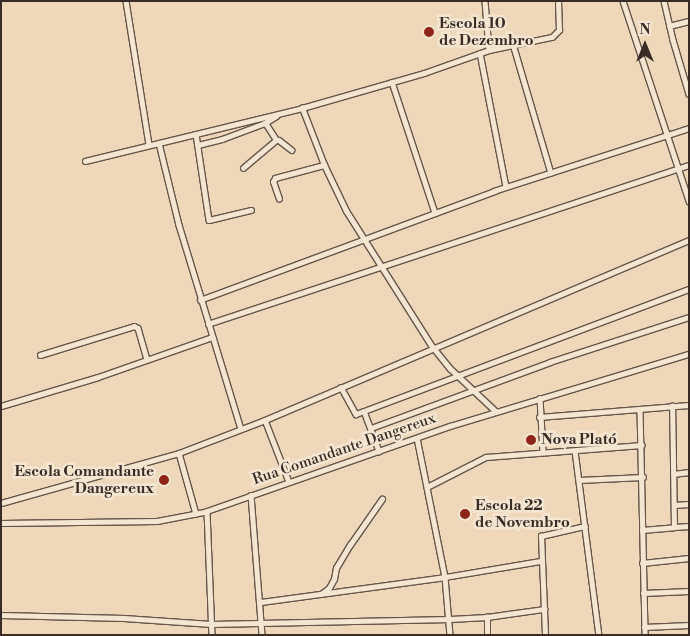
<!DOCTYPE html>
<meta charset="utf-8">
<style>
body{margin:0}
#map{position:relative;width:690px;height:636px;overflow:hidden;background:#efd8b9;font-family:"Libre Bodoni",serif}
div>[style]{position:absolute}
.roads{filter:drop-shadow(1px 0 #66564a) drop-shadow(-1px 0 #66564a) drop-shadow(0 1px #66564a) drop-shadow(0 -1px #66564a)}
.minor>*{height:4.5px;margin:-2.25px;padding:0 2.25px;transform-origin:2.25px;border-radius:2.25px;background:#f5e6d2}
.dots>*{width:14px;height:14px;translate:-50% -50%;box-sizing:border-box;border:2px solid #f5e6d2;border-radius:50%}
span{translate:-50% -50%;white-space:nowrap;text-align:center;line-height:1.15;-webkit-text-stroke:5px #f5e6d2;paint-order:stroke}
.poi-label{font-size:15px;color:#392b25;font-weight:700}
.left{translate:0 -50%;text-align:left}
.right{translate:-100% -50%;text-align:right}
.street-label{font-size:15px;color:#392b25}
.frame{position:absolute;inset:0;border:2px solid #392b25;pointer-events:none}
.north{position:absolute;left:620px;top:20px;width:50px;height:50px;-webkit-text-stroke:4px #f5e6d2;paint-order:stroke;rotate:0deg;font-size:14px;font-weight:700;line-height:20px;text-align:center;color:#392b25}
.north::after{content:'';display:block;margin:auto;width:18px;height:22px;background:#392b25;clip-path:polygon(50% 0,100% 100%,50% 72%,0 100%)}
</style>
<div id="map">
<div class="roads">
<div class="minor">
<div style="left:126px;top:1px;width:146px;rotate:80.9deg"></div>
<div style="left:485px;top:1px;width:49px;rotate:85.3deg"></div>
<div style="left:623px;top:1px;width:211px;rotate:71.7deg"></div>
<div style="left:664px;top:1px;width:40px;rotate:77deg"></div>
<div style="left:673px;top:40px;width:56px;rotate:73.5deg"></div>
<div style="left:669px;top:26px;width:21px;rotate:-14deg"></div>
<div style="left:513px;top:44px;width:134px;rotate:73.6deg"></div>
<div style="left:480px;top:53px;width:136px;rotate:79deg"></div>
<div style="left:392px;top:82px;width:138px;rotate:71.8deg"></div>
<div style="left:196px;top:134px;width:87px;rotate:81.4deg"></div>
<div style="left:209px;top:220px;width:43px;rotate:-13.4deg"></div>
<div style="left:276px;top:140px;width:3px"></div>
<div style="left:279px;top:140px;width:16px;rotate:38deg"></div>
<div style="left:159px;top:143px;width:84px;rotate:76.3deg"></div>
<div style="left:179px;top:225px;width:213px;rotate:73.1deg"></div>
<div style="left:198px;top:145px;width:25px;rotate:-14deg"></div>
<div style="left:222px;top:139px;width:46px;rotate:-20.4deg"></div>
<div style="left:265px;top:123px;width:13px;rotate:-32deg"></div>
<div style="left:85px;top:161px;width:223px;rotate:-13.7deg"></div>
<div style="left:243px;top:168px;width:43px;rotate:-40.3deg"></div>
<div style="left:276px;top:140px;width:20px;rotate:-123deg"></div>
<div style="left:279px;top:199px;width:18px;rotate:-109deg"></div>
<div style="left:273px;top:182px;width:4px;rotate:-63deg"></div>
<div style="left:275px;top:178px;width:51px;rotate:-14.9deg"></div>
<div style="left:200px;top:300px;width:314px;rotate:-20.3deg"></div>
<div style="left:494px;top:191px;width:205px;rotate:-17.9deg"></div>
<div style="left:208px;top:324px;width:507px;rotate:-18.29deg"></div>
<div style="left:40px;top:355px;width:98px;rotate:-17.1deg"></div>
<div style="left:134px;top:326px;width:4px;rotate:27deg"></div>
<div style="left:138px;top:328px;width:32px;rotate:74deg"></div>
<div style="left:341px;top:387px;width:31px;rotate:61deg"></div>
<div style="left:356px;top:414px;width:356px;rotate:-20.6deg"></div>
<div style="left:540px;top:398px;width:54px;rotate:86.8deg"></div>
<div style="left:1px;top:406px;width:101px;rotate:-16.6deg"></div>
<div style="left:98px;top:377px;width:121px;rotate:-19.3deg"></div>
<div style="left:640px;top:410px;width:225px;rotate:88.7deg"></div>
<div style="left:364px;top:411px;width:43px;rotate:69.4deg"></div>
<div style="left:496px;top:412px;width:63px;rotate:-136.9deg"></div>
<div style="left:450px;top:369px;width:28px;rotate:-129deg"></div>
<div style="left:432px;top:347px;width:161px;rotate:-122.3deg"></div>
<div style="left:346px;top:211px;width:51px;rotate:-115.6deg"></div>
<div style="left:324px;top:165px;width:61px;rotate:-111.1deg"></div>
<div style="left:302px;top:108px;width:127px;rotate:-16deg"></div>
<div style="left:424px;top:73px;width:69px;rotate:-19.5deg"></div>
<div style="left:489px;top:50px;width:64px;rotate:-11.7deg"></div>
<div style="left:552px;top:37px;width:10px;rotate:-45deg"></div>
<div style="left:559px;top:30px;width:29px;rotate:-92deg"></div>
<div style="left:539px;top:417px;width:150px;rotate:-4.6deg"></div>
<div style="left:265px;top:420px;width:66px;rotate:68.8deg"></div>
<div style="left:371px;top:428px;width:191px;rotate:-20.2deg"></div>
<div style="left:550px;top:362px;width:146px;rotate:-17.9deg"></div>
<div style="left:417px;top:438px;width:142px;rotate:78.6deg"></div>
<div style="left:445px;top:577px;width:58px;rotate:85.1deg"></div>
<div style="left:575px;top:451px;width:186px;rotate:82.6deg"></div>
<div style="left:179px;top:453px;width:63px;rotate:74.4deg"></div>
<div style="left:673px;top:474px;width:16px;rotate:-7deg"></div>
<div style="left:579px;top:480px;width:64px;rotate:-2.7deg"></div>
<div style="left:427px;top:487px;width:66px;rotate:-27deg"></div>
<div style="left:486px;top:457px;width:156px;rotate:-4.4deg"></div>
<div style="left:251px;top:495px;width:140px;rotate:85.5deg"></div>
<div style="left:1px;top:503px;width:185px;rotate:-15.7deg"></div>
<div style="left:179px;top:453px;width:92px;rotate:-21deg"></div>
<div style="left:265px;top:420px;width:461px;rotate:-23deg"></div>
<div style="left:674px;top:505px;width:15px;rotate:-4deg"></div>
<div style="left:207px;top:511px;width:124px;rotate:87.7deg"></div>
<div style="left:1px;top:523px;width:156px;rotate:-0.7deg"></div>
<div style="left:157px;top:521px;width:48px;rotate:-10.8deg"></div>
<div style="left:204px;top:512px;width:261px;rotate:-19.3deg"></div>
<div style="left:450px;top:426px;width:250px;rotate:-16.8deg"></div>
<div style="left:674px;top:527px;width:15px;rotate:-4deg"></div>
<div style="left:642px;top:530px;width:32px;rotate:-5deg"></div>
<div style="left:674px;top:527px;width:121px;rotate:-90.9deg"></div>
<div style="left:642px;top:563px;width:47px;rotate:-6.1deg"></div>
<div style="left:643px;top:593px;width:46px;rotate:-2.5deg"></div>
<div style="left:321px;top:594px;width:10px;rotate:-37deg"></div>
<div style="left:329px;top:588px;width:10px;rotate:-61deg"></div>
<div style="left:334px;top:579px;width:11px;rotate:-80deg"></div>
<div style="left:336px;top:568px;width:27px;rotate:-59deg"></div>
<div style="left:350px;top:545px;width:56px;rotate:-55.2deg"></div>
<div style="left:261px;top:602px;width:186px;rotate:-7.7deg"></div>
<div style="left:445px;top:577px;width:97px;rotate:-9.5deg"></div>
<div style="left:1px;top:615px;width:123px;rotate:1.4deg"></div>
<div style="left:124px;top:618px;width:87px;rotate:3.9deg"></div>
<div style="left:211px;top:624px;width:239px;rotate:-1.2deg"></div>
<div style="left:450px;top:619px;width:37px;rotate:-3deg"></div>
<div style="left:487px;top:617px;width:58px;rotate:-8deg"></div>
<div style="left:644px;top:627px;width:45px;rotate:-2.5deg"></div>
<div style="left:487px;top:635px;width:18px;rotate:-90deg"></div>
<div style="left:545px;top:635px;width:99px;rotate:-92.3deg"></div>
<div style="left:541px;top:536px;width:45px;rotate:-12.8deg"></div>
</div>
</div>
<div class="dots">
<div style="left:429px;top:32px;background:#8f2418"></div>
<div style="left:531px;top:440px;background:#8f2418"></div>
<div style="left:164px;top:480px;background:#8f2418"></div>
<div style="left:465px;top:514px;background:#8f2418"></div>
</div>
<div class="poi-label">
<span class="left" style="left:439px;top:32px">Escola 10<br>de Dezembro</span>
<span class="left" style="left:541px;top:440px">Nova Plató</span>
<span class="right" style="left:154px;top:480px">Escola Comandante<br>Dangereux</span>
<span class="left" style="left:475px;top:514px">Escola 22<br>de Novembro</span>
</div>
<div class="street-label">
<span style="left:344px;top:449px;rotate:-19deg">Rua Comandante Dangereux</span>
</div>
<div class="frame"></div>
<div class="north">N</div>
</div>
